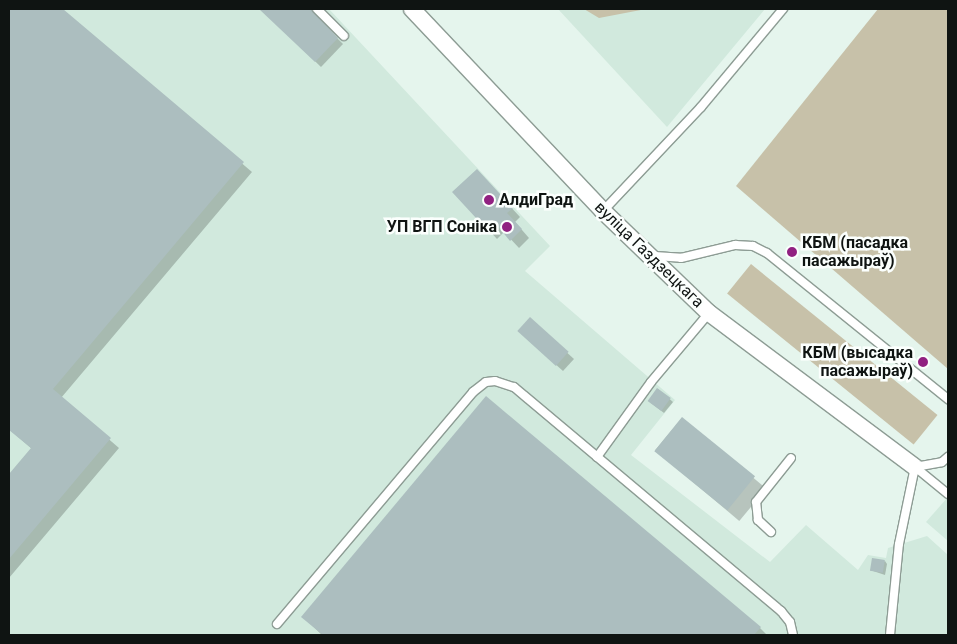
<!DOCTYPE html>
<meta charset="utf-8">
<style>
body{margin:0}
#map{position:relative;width:957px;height:644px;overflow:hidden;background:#e5f5ed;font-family:Roboto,sans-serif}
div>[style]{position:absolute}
.built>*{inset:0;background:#d1e9dd}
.green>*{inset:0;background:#c7c1a9;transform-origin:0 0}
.shadow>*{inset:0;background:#0003;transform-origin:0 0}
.building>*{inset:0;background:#acbebf;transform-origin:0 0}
.roads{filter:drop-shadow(1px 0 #8d9c94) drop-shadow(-1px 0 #8d9c94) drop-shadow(0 1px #8d9c94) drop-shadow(0 -1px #8d9c94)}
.lane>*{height:8px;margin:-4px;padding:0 4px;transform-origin:4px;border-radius:4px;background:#fff}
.street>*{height:16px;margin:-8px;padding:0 8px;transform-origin:8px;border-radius:8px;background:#fff}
.dots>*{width:14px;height:14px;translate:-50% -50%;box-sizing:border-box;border:2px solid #fbfffd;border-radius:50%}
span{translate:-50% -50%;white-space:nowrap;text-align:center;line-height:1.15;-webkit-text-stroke:5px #fbfffd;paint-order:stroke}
.poi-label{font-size:16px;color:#0f1412;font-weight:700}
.left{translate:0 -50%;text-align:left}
.right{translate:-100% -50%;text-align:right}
.street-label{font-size:16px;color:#0f1412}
.frame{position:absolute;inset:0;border:10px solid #0f1412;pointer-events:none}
</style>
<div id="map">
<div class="built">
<div style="clip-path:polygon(9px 9px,329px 9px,550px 246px,525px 271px,675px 400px,631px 455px,770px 562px,806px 525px,858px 570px,868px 555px,886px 558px,888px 548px,927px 536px,948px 555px,948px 635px,9px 635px)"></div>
<div style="clip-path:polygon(558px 9px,765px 9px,667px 127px)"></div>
<div style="clip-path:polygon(948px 497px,948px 541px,926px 522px)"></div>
</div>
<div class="green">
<div style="clip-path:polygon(584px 9px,646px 9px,599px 18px)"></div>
<div style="clip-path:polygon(878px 9px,948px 9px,948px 369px,736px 186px)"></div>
<div style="left:751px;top:264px;width:240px;height:38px;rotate:39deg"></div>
</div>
<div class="shadow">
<div style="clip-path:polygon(9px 9px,61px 9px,252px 172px,61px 398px,119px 448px,9px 578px,9px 476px,32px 449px,9px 429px)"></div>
<div style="clip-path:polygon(265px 9px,308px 9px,343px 44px,321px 67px,263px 11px)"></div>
<div style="clip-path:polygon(485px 179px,520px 217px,515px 222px,529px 238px,519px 248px,504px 232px,497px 239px,454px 192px)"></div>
<div style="clip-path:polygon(530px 319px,574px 359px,563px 371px,525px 337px)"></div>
<div style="clip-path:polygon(658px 389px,673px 402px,664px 413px,651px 403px)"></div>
<div style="left:682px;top:418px;width:110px;height:42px;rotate:40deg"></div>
<div style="clip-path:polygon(885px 561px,887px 564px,885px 575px,870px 570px)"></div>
<div style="clip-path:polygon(302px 616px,760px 628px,767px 635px,322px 635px)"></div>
</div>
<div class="building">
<div style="clip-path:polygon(9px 9px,63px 9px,244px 162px,53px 389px,111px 438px,9px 559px,9px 474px,31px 448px,9px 430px)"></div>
<div style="clip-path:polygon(259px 9px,311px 9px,338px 38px,315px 62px)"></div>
<div style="clip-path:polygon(477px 169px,513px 208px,507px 213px,522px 229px,510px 241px,496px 224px,488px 231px,452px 192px)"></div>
<div style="left:530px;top:317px;width:52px;height:19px;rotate:42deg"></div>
<div style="left:657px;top:388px;width:17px;height:16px;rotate:36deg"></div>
<div style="clip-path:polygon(486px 396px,761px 627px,754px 635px,323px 635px,301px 617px)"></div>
<div style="left:682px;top:417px;width:94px;height:44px;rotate:39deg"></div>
<div style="left:872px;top:558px;width:13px;height:13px;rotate:9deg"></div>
</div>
<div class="roads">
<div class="lane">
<div style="left:317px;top:9px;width:38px;rotate:45deg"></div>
<div style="left:603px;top:211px;width:143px;rotate:-46.7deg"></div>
<div style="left:701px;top:107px;width:128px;rotate:-50.1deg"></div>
<div style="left:655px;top:256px;width:26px;rotate:4deg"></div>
<div style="left:681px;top:258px;width:56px;rotate:-13.5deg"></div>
<div style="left:735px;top:245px;width:18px;rotate:3deg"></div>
<div style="left:753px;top:246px;width:16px;rotate:27deg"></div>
<div style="left:767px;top:253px;width:233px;rotate:38.9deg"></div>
<div style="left:597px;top:457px;width:92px;rotate:-54.2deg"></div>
<div style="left:651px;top:382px;width:90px;rotate:-50deg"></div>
<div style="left:915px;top:467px;width:43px;rotate:39.3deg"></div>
<div style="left:915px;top:467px;width:27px;rotate:-10deg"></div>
<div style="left:942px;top:462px;width:8px;rotate:-40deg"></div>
<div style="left:771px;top:532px;width:18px;rotate:-137deg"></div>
<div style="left:758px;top:520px;width:18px;rotate:-96deg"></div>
<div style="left:756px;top:502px;width:56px;rotate:-51.5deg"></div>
<div style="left:277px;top:624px;width:304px;rotate:-49.8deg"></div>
<div style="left:473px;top:392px;width:16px;rotate:-38deg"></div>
<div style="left:486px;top:382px;width:9px;rotate:-6deg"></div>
<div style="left:495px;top:381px;width:20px;rotate:18deg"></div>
<div style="left:514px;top:387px;width:349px;rotate:40deg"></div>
<div style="left:781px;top:611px;width:14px;rotate:51deg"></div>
<div style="left:790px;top:622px;width:13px;rotate:77deg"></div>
<div style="left:890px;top:635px;width:91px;rotate:-84.4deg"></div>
<div style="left:899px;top:544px;width:79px;rotate:-78.3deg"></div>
</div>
<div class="street">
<div style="left:412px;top:9px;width:278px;rotate:46.6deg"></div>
<div style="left:603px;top:211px;width:147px;rotate:43.9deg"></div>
<div style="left:709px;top:313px;width:257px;rotate:36.8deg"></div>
</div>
</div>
<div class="dots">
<div style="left:489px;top:200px;background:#912181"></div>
<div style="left:507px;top:227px;background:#912181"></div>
<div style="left:792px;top:252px;background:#912181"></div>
<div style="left:923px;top:362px;background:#912181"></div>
</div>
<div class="poi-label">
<span class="left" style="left:499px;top:200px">АлдиГрад</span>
<span class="right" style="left:497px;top:227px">УП ВГП Соніка</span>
<span class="left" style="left:802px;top:252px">КБМ (пасадка<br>пасажыраў)</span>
<span class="right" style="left:913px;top:362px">КБМ (высадка<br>пасажыраў)</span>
</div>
<div class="street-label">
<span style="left:649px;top:255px;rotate:44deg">вуліца Газдзецкага</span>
</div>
<div class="frame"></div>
</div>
